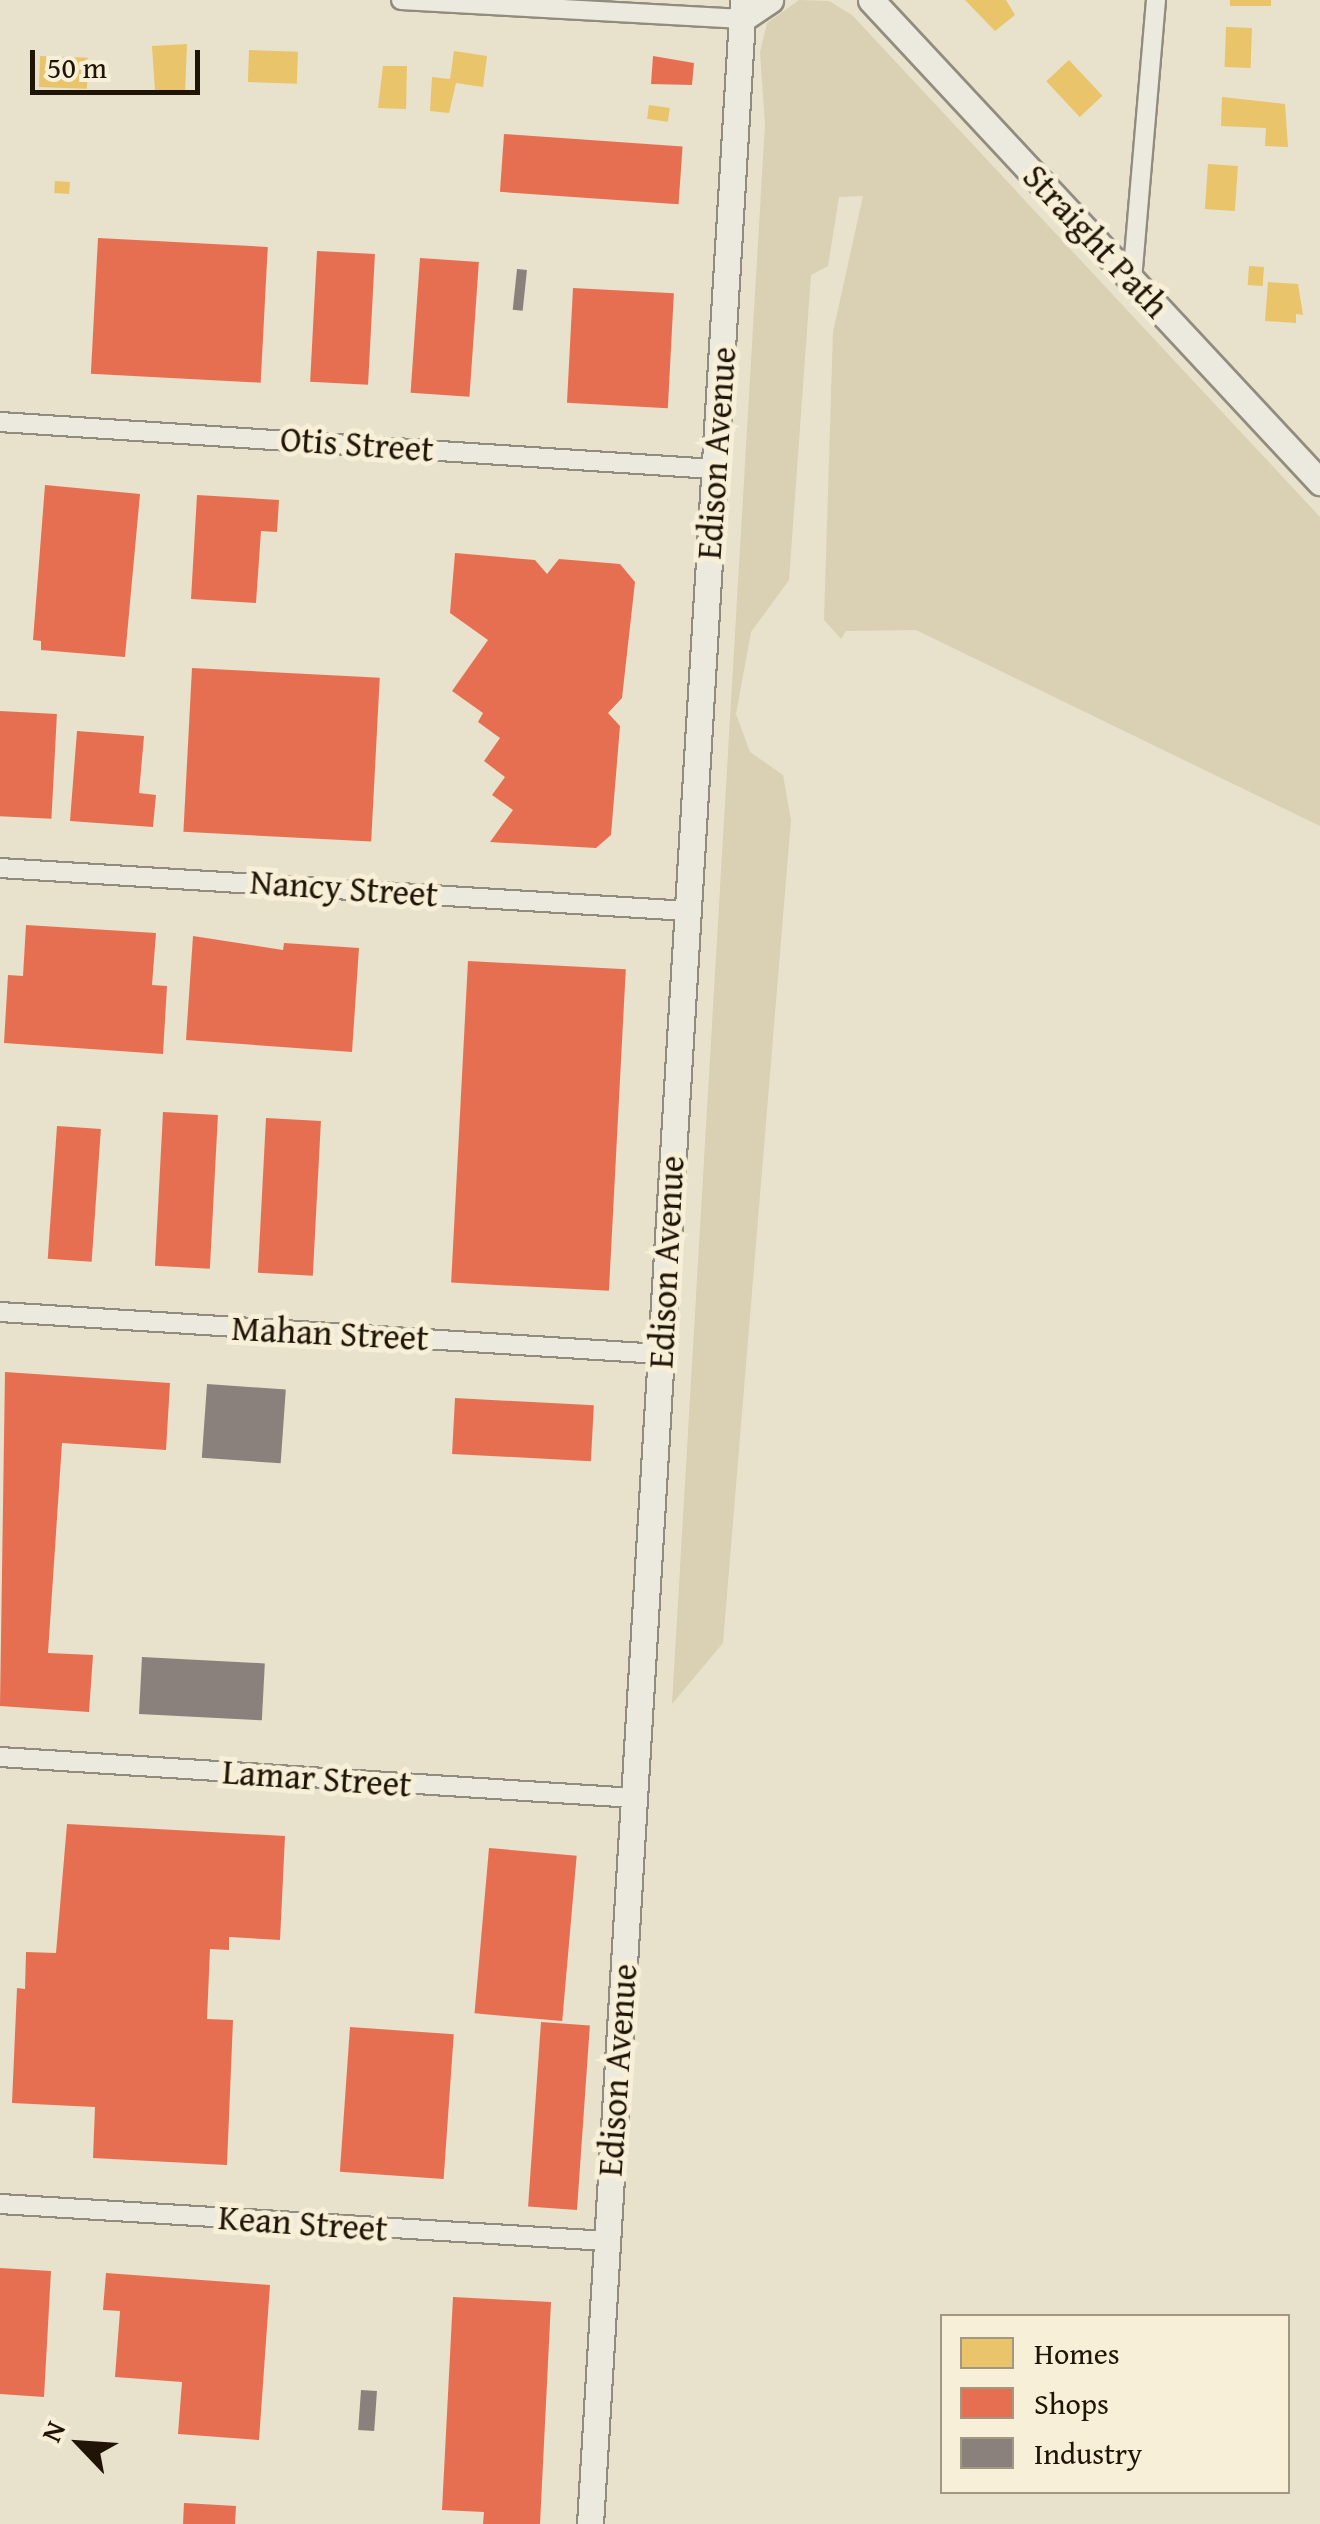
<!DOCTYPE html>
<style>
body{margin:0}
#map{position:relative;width:1320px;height:2524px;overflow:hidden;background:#e8e1cc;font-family:"Gentium Book Plus",serif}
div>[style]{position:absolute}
.green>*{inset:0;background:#dad0b4}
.homes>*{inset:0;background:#e9c46a;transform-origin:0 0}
.shops>*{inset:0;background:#e76f51;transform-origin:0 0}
.industry>*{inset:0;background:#8a817c;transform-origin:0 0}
.roads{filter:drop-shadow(2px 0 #928c7e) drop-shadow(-2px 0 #928c7e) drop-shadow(0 2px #928c7e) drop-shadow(0 -2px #928c7e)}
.street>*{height:18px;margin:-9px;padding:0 9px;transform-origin:9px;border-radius:9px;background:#ece9de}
.secondary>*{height:25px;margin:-12.5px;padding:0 12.5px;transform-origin:12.5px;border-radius:12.5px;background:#ece9de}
span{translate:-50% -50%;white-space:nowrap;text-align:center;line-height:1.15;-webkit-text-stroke:10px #f7efd7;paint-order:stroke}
.street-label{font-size:35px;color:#201406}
.legend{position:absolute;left:940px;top:2314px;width:350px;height:180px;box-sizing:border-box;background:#f7efd7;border:2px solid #a19783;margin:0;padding:12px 18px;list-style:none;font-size:30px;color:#201406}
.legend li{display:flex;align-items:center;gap:20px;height:50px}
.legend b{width:50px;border:2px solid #a19783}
.north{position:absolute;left:30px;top:2394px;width:100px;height:100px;-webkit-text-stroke:8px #f7efd7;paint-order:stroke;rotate:295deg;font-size:28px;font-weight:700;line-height:40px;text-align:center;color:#201406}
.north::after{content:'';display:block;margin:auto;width:35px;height:45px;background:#201406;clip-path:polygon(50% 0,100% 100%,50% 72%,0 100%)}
.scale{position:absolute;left:30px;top:50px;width:170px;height:45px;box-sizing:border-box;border:5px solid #201406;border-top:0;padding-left:12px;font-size:30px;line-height:35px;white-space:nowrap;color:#201406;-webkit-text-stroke:8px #f7efd7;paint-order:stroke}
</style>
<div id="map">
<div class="green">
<div style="clip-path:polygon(799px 0,829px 1px,852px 15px,1320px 517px,1320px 826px,916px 630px,846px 631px,841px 639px,824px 620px,833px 332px,863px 196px,839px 197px,828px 266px,811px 275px,789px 580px,751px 632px,736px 714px,750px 752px,783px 775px,791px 820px,723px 1643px,672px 1704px,765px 124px,760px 52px,767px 23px)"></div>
</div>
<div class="homes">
<div style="clip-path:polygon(965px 0,1006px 0,1015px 15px,995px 31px)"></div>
<div style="left:1230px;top:0;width:41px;height:6px"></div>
<div style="left:1226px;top:27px;width:26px;height:40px;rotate:2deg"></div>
<div style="clip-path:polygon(187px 44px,185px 93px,155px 91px,152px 46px)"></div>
<div style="left:249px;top:50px;width:49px;height:32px;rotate:2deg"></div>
<div style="clip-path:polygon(454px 51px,487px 56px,483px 87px,456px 83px,449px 113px,430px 111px,432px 77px,450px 79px)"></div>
<div style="left:40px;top:56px;width:48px;height:31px;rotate:2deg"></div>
<div style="left:1069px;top:60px;width:49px;height:31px;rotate:47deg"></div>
<div style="clip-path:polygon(383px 66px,407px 66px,406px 109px,378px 108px)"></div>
<div style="clip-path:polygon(1222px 97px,1285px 104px,1288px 147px,1265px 146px,1266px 128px,1221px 126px)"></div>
<div style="left:649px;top:105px;width:21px;height:14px;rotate:8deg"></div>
<div style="left:1208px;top:164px;width:30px;height:45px;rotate:4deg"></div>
<div style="left:55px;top:181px;width:15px;height:12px;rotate:4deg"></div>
<div style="left:1249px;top:266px;width:15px;height:19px;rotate:4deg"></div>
<div style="clip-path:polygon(1268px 282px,1298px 284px,1303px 315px,1296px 314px,1296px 323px,1265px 321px)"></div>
</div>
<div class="shops">
<div style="clip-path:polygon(653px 56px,694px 63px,692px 85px,651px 84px)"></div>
<div style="left:504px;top:134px;width:179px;height:58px;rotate:4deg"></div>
<div style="left:98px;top:238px;width:170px;height:136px;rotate:3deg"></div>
<div style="left:317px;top:251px;width:58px;height:131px;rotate:3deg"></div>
<div style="left:420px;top:258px;width:59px;height:135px;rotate:4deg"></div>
<div style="left:573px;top:288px;width:101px;height:115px;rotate:3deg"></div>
<div style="clip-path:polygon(45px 485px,140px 494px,125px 657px,41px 650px,41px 641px,33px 640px)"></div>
<div style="clip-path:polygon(197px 495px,279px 500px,277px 532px,261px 531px,256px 603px,191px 599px)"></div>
<div style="clip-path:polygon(455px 553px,535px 560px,547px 574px,559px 559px,620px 564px,635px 582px,622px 698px,608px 713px,620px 726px,611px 835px,596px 848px,490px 842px,513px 810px,492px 795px,505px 777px,484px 761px,500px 738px,478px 722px,483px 713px,452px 691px,488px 640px,450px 613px)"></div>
<div style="left:192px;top:668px;width:188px;height:164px;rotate:3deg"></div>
<div style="left:0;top:711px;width:57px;height:105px;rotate:3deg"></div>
<div style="clip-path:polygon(77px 731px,144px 736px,139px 793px,156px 795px,153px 827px,70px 821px)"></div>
<div style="clip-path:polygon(26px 925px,156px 933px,152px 985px,167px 986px,163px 1054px,4px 1043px,8px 975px,23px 976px)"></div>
<div style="clip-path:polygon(193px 936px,283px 950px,284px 943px,359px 948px,352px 1052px,186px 1040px)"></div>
<div style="left:468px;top:961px;width:158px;height:322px;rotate:3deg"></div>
<div style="left:163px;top:1112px;width:55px;height:154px;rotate:3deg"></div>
<div style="left:266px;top:1118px;width:55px;height:155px;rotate:3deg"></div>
<div style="left:57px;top:1126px;width:44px;height:133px;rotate:4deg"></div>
<div style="clip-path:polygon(5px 1372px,170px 1383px,166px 1450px,62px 1443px,48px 1653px,93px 1655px,89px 1712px,0 1706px)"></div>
<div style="left:455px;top:1398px;width:139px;height:56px;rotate:3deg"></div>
<div style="clip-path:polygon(67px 1824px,285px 1836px,280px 1940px,229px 1937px,229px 1950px,210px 1949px,207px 2019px,233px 2020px,227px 2165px,93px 2158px,95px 2107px,12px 2103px,17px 1988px,25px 1989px,26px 1952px,56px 1953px)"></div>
<div style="left:489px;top:1848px;width:88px;height:166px;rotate:5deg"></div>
<div style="left:541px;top:2022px;width:49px;height:185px;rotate:4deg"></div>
<div style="left:350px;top:2027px;width:104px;height:145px;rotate:4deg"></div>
<div style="clip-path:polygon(0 2268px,51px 2271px,44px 2397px,0 2394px)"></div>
<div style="clip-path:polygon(106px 2273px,270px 2285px,259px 2440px,178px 2434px,182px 2382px,115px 2377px,120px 2311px,103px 2310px)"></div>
<div style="clip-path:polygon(453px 2297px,551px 2302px,540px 2524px,483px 2524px,484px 2512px,442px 2510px)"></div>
<div style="clip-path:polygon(184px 2503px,236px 2506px,235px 2524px,183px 2524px)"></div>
</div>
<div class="industry">
<div style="left:517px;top:269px;width:10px;height:41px;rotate:6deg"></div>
<div style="left:207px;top:1384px;width:79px;height:74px;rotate:4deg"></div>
<div style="left:142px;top:1657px;width:123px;height:57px;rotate:3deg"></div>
<div style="left:361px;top:2390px;width:16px;height:40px;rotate:4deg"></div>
</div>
<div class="roads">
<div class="street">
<div style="left:401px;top:0;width:342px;rotate:3.2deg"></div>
<div style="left:1132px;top:280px;width:281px;rotate:-85.1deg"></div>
<div style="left:0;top:422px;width:716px;rotate:3.77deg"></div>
<div style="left:0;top:868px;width:689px;rotate:3.58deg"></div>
<div style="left:0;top:1312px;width:662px;rotate:3.64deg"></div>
<div style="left:0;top:1757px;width:635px;rotate:3.7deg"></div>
<div style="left:0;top:2204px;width:608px;rotate:3.49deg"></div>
</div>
<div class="secondary">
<div style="left:871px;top:0;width:659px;rotate:47.03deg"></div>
<div style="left:742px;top:19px;width:34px;rotate:-34deg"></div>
<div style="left:590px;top:2524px;width:2529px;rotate:-86.53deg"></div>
</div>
</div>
<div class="street-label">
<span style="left:1096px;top:241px;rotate:47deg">Straight Path</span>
<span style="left:357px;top:444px;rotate:4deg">Otis Street</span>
<span style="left:716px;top:453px;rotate:-86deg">Edison Avenue</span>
<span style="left:344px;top:888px;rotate:4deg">Nancy Street</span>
<span style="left:666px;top:1262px;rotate:-87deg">Edison Avenue</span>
<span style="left:330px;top:1333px;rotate:3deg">Mahan Street</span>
<span style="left:317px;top:1778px;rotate:4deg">Lamar Street</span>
<span style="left:617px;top:2070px;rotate:-86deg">Edison Avenue</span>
<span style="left:303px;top:2223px;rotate:4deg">Kean Street</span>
</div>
<ul class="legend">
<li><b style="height:28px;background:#e9c46a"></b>Homes</li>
<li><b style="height:28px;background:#e76f51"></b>Shops</li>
<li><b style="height:28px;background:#8a817c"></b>Industry</li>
</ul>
<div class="north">N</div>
<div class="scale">50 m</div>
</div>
